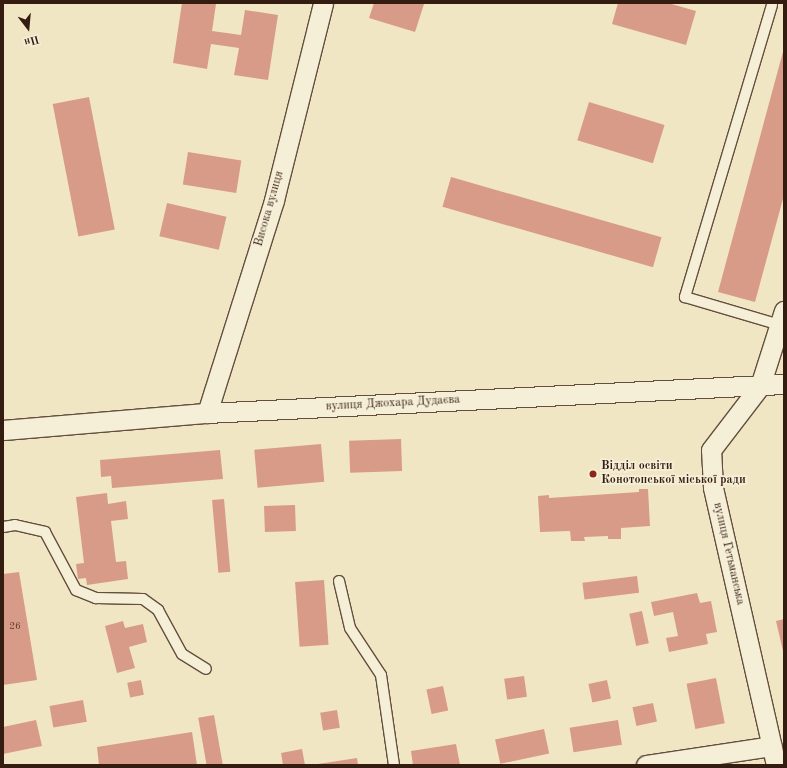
<!DOCTYPE html>
<meta charset="utf-8">
<style>
body{margin:0}
#map{position:relative;width:787px;height:768px;overflow:hidden;background:#f1e6c3;font-family:"Old Standard TT",serif}
div>[style]{position:absolute}
.building>*{inset:0;background:#d89b88;transform-origin:0 0}
.roads{filter:drop-shadow(1px 0 #644e3e) drop-shadow(-1px 0 #644e3e) drop-shadow(0 1px #644e3e) drop-shadow(0 -1px #644e3e)}
.service>*{height:10px;margin:-5px;padding:0 5px;transform-origin:5px;border-radius:5px;background:#f6efd8}
.minor>*{height:19px;margin:-9.5px;padding:0 9.5px;transform-origin:9.5px;border-radius:9.5px;background:#f6efd8}
.dots>*{width:11px;height:11px;translate:-50% -50%;box-sizing:border-box;border:2px solid #f6efd8;border-radius:50%}
span{translate:-50% -50%;white-space:nowrap;text-align:center;line-height:1.15;-webkit-text-stroke:3.5px #f6efd8;paint-order:stroke}
.number-label{font-size:10px;color:#5e3c2f}
.number-label span{-webkit-text-stroke-width:0}
.street-label{font-size:12px;color:#351c11}
.poi-label{font-size:12px;color:#351c11;font-weight:700}
.left{translate:0 -50%;text-align:left}
.frame{position:absolute;inset:0;border:4px solid #351c11;pointer-events:none}
.north{position:absolute;left:8px;top:8px;width:40px;height:40px;-webkit-text-stroke:3px #f6efd8;paint-order:stroke;rotate:164deg;font-size:11px;font-weight:700;line-height:16px;text-align:center;color:#351c11}
.north::after{content:'';display:block;margin:auto;width:14px;height:18px;background:#351c11;clip-path:polygon(50% 0,100% 100%,50% 72%,0 100%)}
</style>
<div id="map">
<div class="building">
<div style="clip-path:polygon(182px 3px,216px 4px,212px 31px,241px 35px,245px 10px,278px 15px,268px 80px,234px 75px,239px 48px,211px 44px,207px 69px,173px 63px)"></div>
<div style="clip-path:polygon(374px 3px,424px 4px,415px 32px,369px 18px)"></div>
<div style="clip-path:polygon(618px 3px,668px 3px,696px 11px,686px 45px,612px 24px)"></div>
<div style="clip-path:polygon(784px 48px,784px 195px,755px 302px,718px 292px)"></div>
<div style="left:89px;top:97px;width:135px;height:37px;rotate:79deg"></div>
<div style="left:589px;top:102px;width:79px;height:40px;rotate:17deg"></div>
<div style="left:188px;top:152px;width:54px;height:33px;rotate:9deg"></div>
<div style="left:451px;top:177px;width:219px;height:31px;rotate:16deg"></div>
<div style="left:167px;top:203px;width:61px;height:34px;rotate:13deg"></div>
<div style="left:401px;top:439px;width:32px;height:52px;rotate:88deg"></div>
<div style="left:321px;top:444px;width:38px;height:67px;rotate:85deg"></div>
<div style="clip-path:polygon(220px 450px,223px 479px,112px 488px,111px 476px,101px 477px,100px 460px)"></div>
<div style="clip-path:polygon(639px 489px,648px 489px,650px 526px,621px 528px,621px 539px,608px 539px,608px 536px,584px 537px,585px 541px,571px 541px,570px 531px,540px 532px,538px 496px,549px 495px,549px 498px,639px 492px)"></div>
<div style="clip-path:polygon(107px 493px,108px 504px,126px 501px,128px 519px,111px 521px,116px 562px,126px 561px,128px 579px,87px 585px,86px 578px,78px 579px,76px 564px,84px 563px,76px 497px)"></div>
<div style="left:224px;top:499px;width:73px;height:12px;rotate:85deg"></div>
<div style="left:295px;top:505px;width:26px;height:31px;rotate:88deg"></div>
<div style="clip-path:polygon(19px 572px,37px 680px,3px 685px,3px 574px)"></div>
<div style="left:637px;top:576px;width:17px;height:55px;rotate:83deg"></div>
<div style="left:324px;top:580px;width:65px;height:29px;rotate:86deg"></div>
<div style="clip-path:polygon(697px 593px,700px 603px,711px 601px,717px 632px,706px 634px,708px 644px,669px 652px,666px 638px,678px 636px,673px 612px,654px 616px,651px 602px)"></div>
<div style="left:642px;top:611px;width:33px;height:13px;rotate:78deg"></div>
<div style="clip-path:polygon(784px 619px,784px 651px,783px 651px,776px 621px)"></div>
<div style="clip-path:polygon(123px 621px,125px 628px,143px 624px,147px 642px,129px 647px,135px 668px,117px 673px,105px 626px)"></div>
<div style="left:524px;top:676px;width:21px;height:20px;rotate:82deg"></div>
<div style="left:716px;top:678px;width:46px;height:30px;rotate:79deg"></div>
<div style="left:141px;top:680px;width:15px;height:14px;rotate:79deg"></div>
<div style="left:607px;top:680px;width:19px;height:19px;rotate:78deg"></div>
<div style="left:443px;top:686px;width:25px;height:17px;rotate:78deg"></div>
<div style="left:83px;top:700px;width:22px;height:34px;rotate:80deg"></div>
<div style="left:653px;top:703px;width:19px;height:21px;rotate:78deg"></div>
<div style="left:337px;top:710px;width:18px;height:17px;rotate:81deg"></div>
<div style="left:214px;top:715px;width:51px;height:16px;rotate:80deg"></div>
<div style="clip-path:polygon(36px 720px,42px 746px,3px 754px,3px 727px)"></div>
<div style="left:618px;top:720px;width:25px;height:49px;rotate:81deg"></div>
<div style="left:544px;top:729px;width:25px;height:50px;rotate:78deg"></div>
<div style="clip-path:polygon(192px 732px,197px 765px,99px 765px,97px 747px)"></div>
<div style="clip-path:polygon(456px 744px,460px 765px,413px 765px,411px 751px)"></div>
<div style="clip-path:polygon(302px 749px,305px 765px,283px 765px,281px 753px)"></div>
<div style="clip-path:polygon(357px 758px,358px 765px,318px 765px,318px 764px)"></div>
</div>
<div class="roads">
<div class="service">
<div style="left:772px;top:5px;width:305px;rotate:106.6deg"></div>
<div style="left:685px;top:297px;width:99px;rotate:16.4deg"></div>
<div style="left:3px;top:527px;width:12px;rotate:-9deg"></div>
<div style="left:15px;top:525px;width:31px;rotate:13deg"></div>
<div style="left:45px;top:532px;width:66px;rotate:61.9deg"></div>
<div style="left:76px;top:590px;width:22px;rotate:22deg"></div>
<div style="left:96px;top:598px;width:47px;rotate:1.2deg"></div>
<div style="left:143px;top:599px;width:19px;rotate:36deg"></div>
<div style="left:158px;top:610px;width:50px;rotate:61.4deg"></div>
<div style="left:182px;top:654px;width:28px;rotate:32deg"></div>
<div style="left:339px;top:581px;width:48px;rotate:76.8deg"></div>
<div style="left:350px;top:628px;width:56px;rotate:56.6deg"></div>
<div style="left:381px;top:675px;width:91px;rotate:81.8deg"></div>
</div>
<div class="minor">
<div style="left:207px;top:413px;width:223px;rotate:-72.5deg"></div>
<div style="left:274px;top:200px;width:203px;rotate:-76deg"></div>
<div style="left:3px;top:430px;width:205px;rotate:-4.8deg"></div>
<div style="left:207px;top:413px;width:578px;rotate:-2.88deg"></div>
<div style="left:646px;top:765px;width:127px;rotate:-8.6deg"></div>
<div style="left:776px;top:765px;width:285px;rotate:-102.8deg"></div>
<div style="left:713px;top:487px;width:37px;rotate:-93deg"></div>
<div style="left:711px;top:450px;width:81px;rotate:-52.6deg"></div>
<div style="left:760px;top:386px;width:79px;rotate:-72.3deg"></div>
</div>
</div>
<div class="dots">
<div style="left:593px;top:474px;background:#8f2418"></div>
</div>
<div class="number-label">
<span style="left:15px;top:627px">26</span>
</div>
<div class="street-label">
<span style="left:270px;top:209px;rotate:-74deg">Висока вулиця</span>
<span style="left:393px;top:404px;rotate:-3deg">вулиця Джохара Дудаєва</span>
<span style="left:728px;top:554px;rotate:77deg">вулиця Гетьманська</span>
</div>
<div class="poi-label">
<span class="left" style="left:601px;top:474px">Відділ освіти<br>Конотопської міської ради</span>
</div>
<div class="frame"></div>
<div class="north">Пн</div>
</div>
